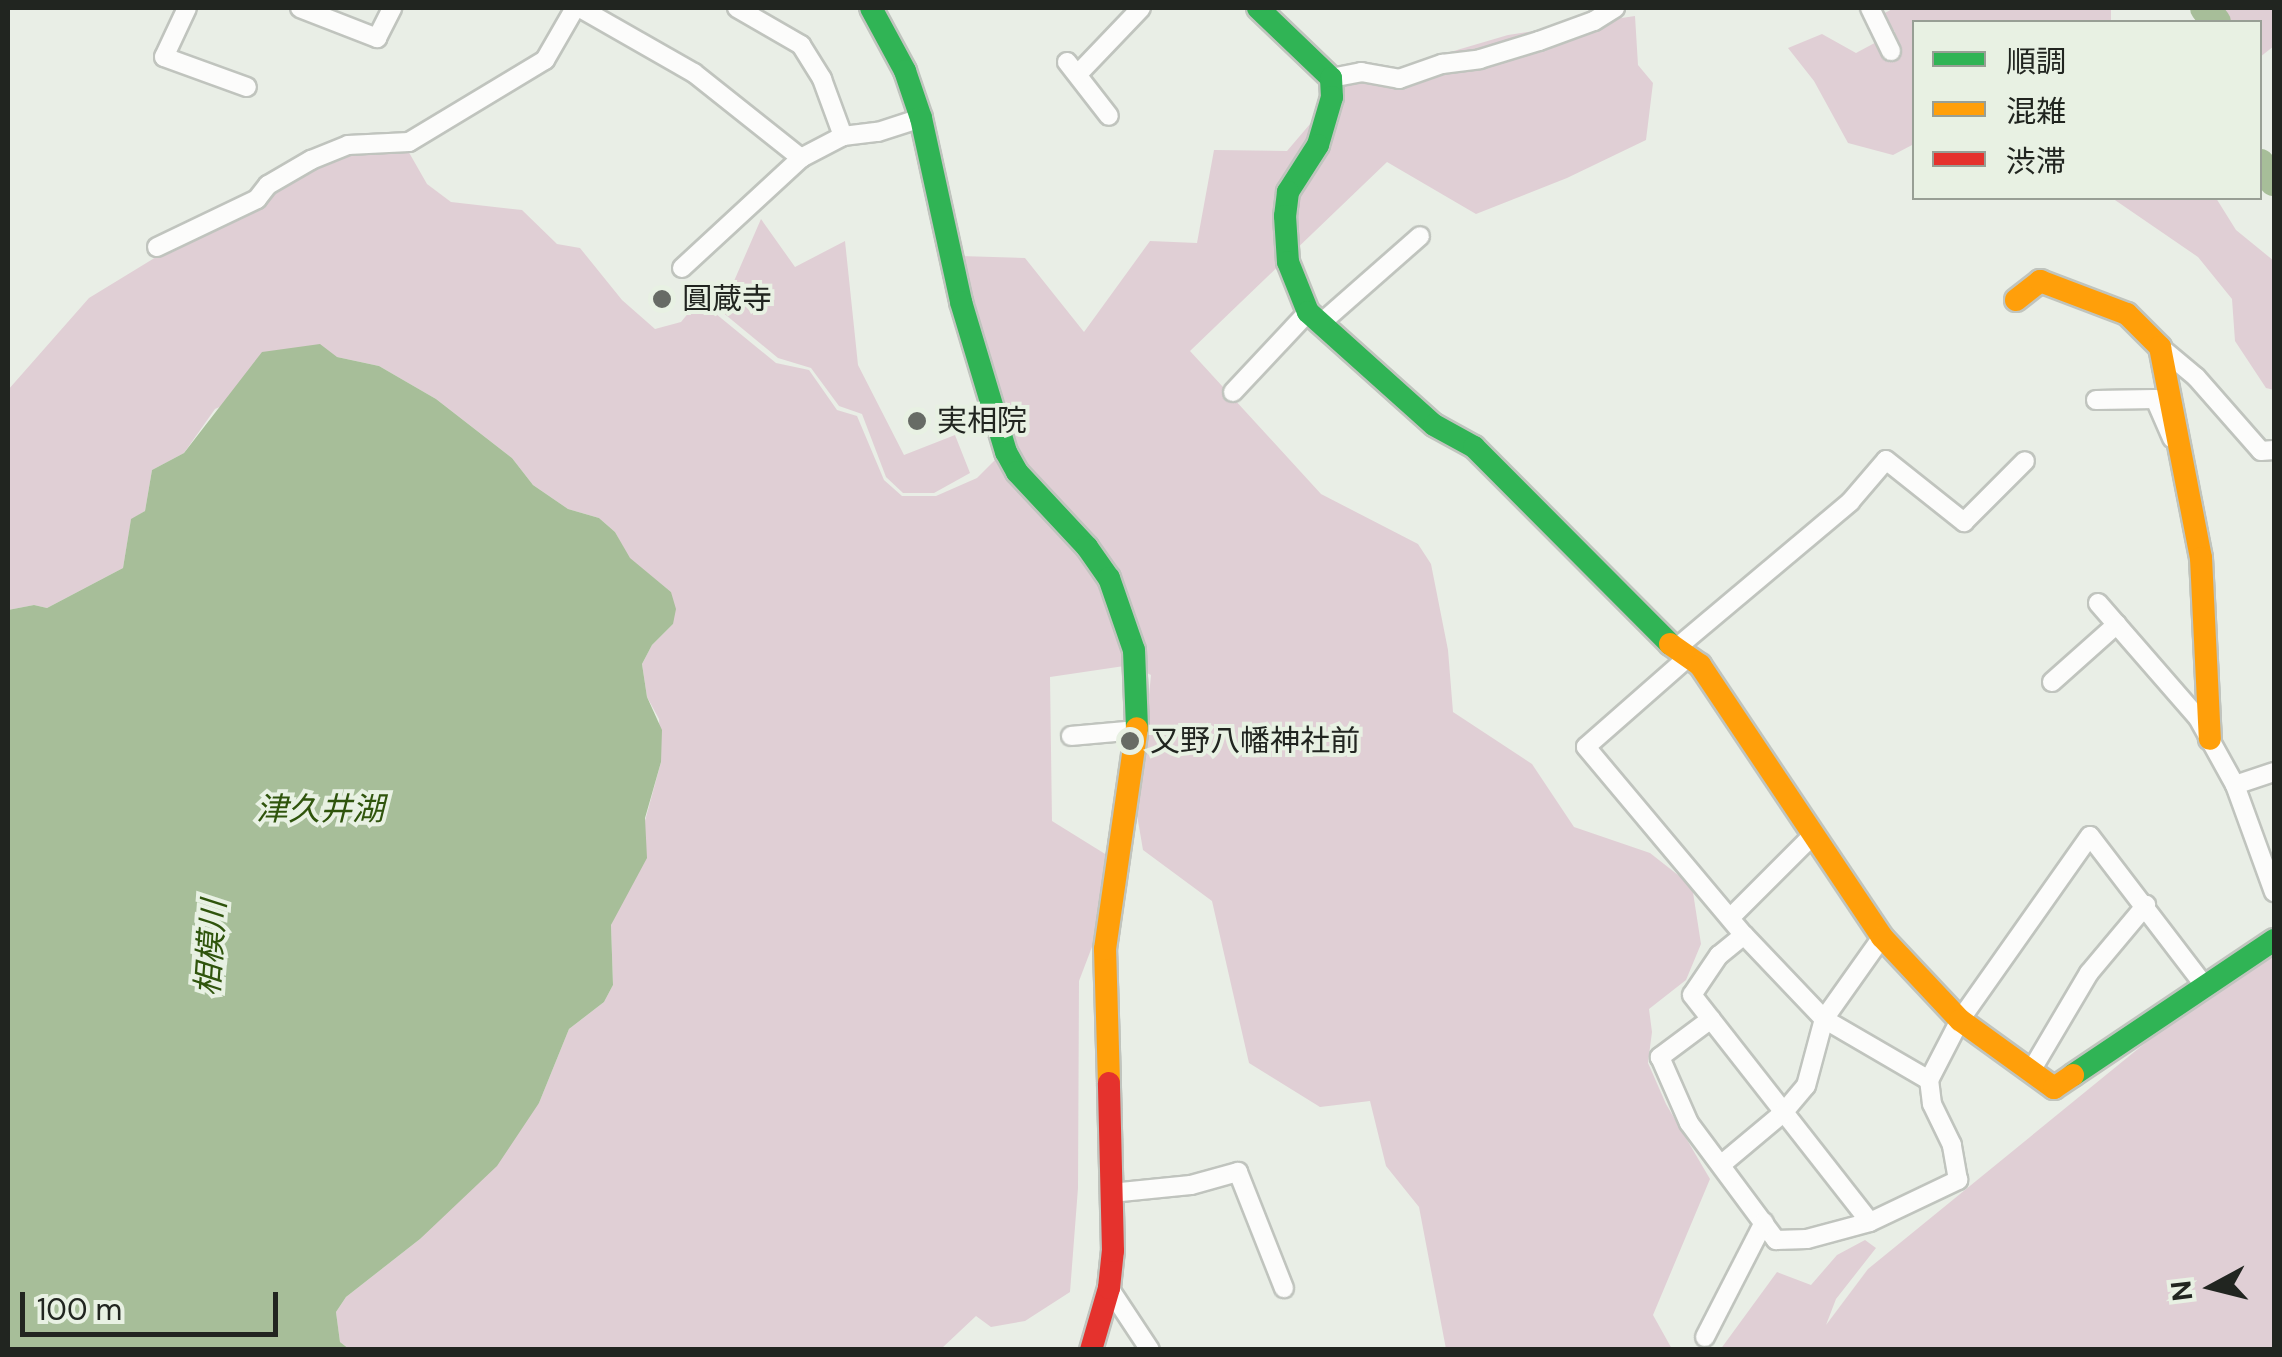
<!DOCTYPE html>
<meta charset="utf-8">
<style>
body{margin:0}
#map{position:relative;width:2282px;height:1357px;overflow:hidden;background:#e9eee6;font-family:"DM Sans","Noto Sans JP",sans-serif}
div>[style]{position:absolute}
.green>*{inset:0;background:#e0cfd5}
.water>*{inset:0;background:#a7be99}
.river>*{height:30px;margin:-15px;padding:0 15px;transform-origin:15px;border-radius:15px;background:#a7be99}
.roads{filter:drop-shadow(2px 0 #c0c4be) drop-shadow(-2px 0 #c0c4be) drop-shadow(0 2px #c0c4be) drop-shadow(0 -2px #c0c4be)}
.street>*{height:18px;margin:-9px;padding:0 9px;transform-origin:9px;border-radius:9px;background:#fcfcfb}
.fast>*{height:22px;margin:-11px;padding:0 11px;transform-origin:11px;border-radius:11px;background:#30b455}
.slow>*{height:22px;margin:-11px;padding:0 11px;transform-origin:11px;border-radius:11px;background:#ff9f0a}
.jam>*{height:22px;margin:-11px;padding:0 11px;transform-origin:11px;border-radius:11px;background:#e5322d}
.dots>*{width:28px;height:28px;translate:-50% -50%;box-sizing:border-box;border:5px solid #e8f1e3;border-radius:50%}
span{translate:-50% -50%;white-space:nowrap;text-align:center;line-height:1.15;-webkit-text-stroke:8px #e8f1e3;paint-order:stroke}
.poi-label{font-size:30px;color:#212520}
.left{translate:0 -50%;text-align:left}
.water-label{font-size:32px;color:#2f540c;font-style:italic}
.frame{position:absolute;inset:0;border:10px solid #212520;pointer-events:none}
.legend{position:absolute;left:1912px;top:20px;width:350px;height:180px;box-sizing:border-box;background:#e8f1e3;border:2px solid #989f95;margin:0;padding:12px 18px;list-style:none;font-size:30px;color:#212520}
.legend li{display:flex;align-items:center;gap:20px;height:50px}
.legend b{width:50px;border:2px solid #989f95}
.north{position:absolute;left:2162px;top:1237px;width:100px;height:100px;-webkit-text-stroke:8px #e8f1e3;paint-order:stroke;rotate:263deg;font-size:28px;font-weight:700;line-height:40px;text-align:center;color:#212520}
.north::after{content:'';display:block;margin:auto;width:35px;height:45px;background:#212520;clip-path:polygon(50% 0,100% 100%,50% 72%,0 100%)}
.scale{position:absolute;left:20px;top:1292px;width:258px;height:45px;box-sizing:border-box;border:5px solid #212520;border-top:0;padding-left:12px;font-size:30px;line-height:35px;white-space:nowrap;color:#212520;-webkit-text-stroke:8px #e8f1e3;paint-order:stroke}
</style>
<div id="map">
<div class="green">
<div style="clip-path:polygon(1894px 8px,2111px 8px,2111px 22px,1914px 22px,1914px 144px,1893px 155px,1848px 143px,1814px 81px,1788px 48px,1822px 34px,1856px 53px,1895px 32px,1883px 14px)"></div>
<div style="clip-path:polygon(2216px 8px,2274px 8px,2274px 46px,2260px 57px,2260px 22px,2224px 22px)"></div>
<div style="clip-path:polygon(1635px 16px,1638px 65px,1653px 83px,1646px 140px,1567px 178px,1476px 214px,1387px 162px,1190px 351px,1321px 494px,1418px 544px,1431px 564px,1448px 650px,1453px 712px,1532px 764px,1574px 827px,1650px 853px,1692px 886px,1701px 944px,1686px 980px,1649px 1009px,1652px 1032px,1648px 1063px,1666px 1104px,1710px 1179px,1653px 1315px,1672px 1349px,1446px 1349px,1419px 1207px,1386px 1166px,1370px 1101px,1320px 1107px,1249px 1063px,1212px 901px,1143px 850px,1137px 815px,1151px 675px,1131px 665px,1050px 677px,1052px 821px,1110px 857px,1095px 939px,1079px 981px,1078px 1188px,1070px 1292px,1025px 1321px,991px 1327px,976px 1316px,941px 1349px,349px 1349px,340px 1342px,336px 1312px,346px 1297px,420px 1239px,539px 1103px,569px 1029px,604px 1002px,613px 985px,611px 925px,625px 894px,661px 762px,659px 719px,647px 697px,642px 664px,652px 645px,673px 624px,671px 592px,629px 558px,615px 532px,599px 518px,568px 509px,533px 485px,512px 458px,436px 399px,379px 366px,337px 357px,215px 409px,184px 453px,152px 470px,145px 511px,131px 520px,123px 568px,47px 608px,34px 605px,8px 610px,8px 390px,89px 298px,184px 240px,250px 210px,306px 170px,357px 152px,407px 149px,427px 184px,451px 202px,522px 210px,557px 244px,580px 248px,622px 300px,655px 329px,681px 322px,699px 300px,776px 363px,809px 370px,837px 410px,857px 416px,884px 480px,902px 496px,936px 496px,977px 478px,1013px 442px,960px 256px,1025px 258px,1084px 332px,1150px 241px,1197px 243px,1214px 150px,1287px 151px,1345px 83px,1508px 35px)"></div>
<div style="clip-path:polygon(2112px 198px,2216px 198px,2236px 230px,2274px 261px,2274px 390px,2266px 388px,2235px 341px,2232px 299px,2198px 257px)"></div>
<div style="clip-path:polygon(761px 219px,795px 267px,845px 241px,858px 365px,904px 455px,955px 435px,970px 473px,934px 493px,903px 493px,886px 477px,862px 414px,839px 406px,811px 368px,778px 358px,721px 311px)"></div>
<div style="clip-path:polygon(2274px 951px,2274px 1349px,1720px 1350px,1777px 1272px,1811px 1285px,1837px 1255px,1865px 1240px,1876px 1248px,1836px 1299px,1826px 1325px,1868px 1269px,2155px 1035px)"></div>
</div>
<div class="water">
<div style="clip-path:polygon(320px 344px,337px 357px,379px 366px,436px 399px,512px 458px,533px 485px,568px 509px,599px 518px,615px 532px,630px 558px,671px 592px,676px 609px,673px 624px,652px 645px,642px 664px,647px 697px,662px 730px,661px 762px,645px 818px,647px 858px,611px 925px,613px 985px,604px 1002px,569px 1029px,539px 1103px,497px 1166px,420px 1239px,346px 1297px,336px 1312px,340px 1342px,349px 1349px,8px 1349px,8px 610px,34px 605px,47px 608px,123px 568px,131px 519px,145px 511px,152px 470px,184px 453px,262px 352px)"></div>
</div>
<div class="river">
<div style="left:2205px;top:8px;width:18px;rotate:52deg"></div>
<div style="left:2260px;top:164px;width:22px;rotate:51deg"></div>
</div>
<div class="roads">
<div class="street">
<div style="left:187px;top:8px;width:54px;rotate:115.1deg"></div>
<div style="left:164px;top:57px;width:88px;rotate:19.9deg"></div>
<div style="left:300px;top:8px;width:83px;rotate:21.3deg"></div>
<div style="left:377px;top:38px;width:34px;rotate:-63deg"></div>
<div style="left:580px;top:8px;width:131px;rotate:29.7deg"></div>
<div style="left:694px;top:73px;width:137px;rotate:38.5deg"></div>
<div style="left:737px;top:8px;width:74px;rotate:30deg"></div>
<div style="left:801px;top:45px;width:40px;rotate:58deg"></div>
<div style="left:822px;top:79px;width:61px;rotate:69.8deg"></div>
<div style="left:1870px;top:8px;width:48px;rotate:64deg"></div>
<div style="left:1067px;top:62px;width:68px;rotate:52.1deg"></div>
<div style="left:1078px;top:74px;width:91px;rotate:-46.3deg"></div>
<div style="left:1331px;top:78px;width:31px;rotate:-11deg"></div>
<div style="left:1361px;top:72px;width:39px;rotate:10deg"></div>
<div style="left:1399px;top:79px;width:46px;rotate:-19.2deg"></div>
<div style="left:1442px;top:64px;width:38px;rotate:-7deg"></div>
<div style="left:1480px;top:59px;width:62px;rotate:-17deg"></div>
<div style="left:1539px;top:41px;width:59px;rotate:-20deg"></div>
<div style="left:1594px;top:21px;width:25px;rotate:-32deg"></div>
<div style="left:157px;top:247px;width:111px;rotate:-25.6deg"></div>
<div style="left:257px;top:199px;width:18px;rotate:-52deg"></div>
<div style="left:268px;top:185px;width:50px;rotate:-30.2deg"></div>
<div style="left:311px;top:160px;width:40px;rotate:-22deg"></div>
<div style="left:348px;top:145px;width:61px;rotate:-2.8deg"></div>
<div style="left:409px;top:142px;width:159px;rotate:-31.1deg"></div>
<div style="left:545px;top:60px;width:60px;rotate:-60deg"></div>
<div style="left:682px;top:268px;width:162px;rotate:-42.7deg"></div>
<div style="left:801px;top:158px;width:47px;rotate:-27.6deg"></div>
<div style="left:843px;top:136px;width:35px;rotate:-7deg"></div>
<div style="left:878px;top:132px;width:45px;rotate:-18deg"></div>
<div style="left:1320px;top:324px;width:133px;rotate:-41.3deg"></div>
<div style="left:2160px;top:347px;width:47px;rotate:39.8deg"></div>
<div style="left:2196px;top:377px;width:98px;rotate:48.7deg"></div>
<div style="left:2261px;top:451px;width:13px;rotate:-4deg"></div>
<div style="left:1233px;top:392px;width:110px;rotate:-46.8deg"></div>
<div style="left:2096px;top:400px;width:59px;rotate:-1deg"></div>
<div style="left:2155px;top:399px;width:43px;rotate:66.4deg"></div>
<div style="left:2098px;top:603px;width:152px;rotate:49deg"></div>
<div style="left:2198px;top:718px;width:77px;rotate:61.1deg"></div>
<div style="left:2235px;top:785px;width:114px;rotate:70deg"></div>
<div style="left:1675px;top:649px;width:229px;rotate:-40deg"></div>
<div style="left:1850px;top:502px;width:55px;rotate:-49.4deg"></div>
<div style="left:1886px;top:460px;width:100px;rotate:38.5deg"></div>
<div style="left:1964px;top:522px;width:86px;rotate:-45deg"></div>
<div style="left:1686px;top:659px;width:133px;rotate:138.7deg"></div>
<div style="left:1586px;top:747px;width:246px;rotate:50deg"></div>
<div style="left:1744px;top:935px;width:32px;rotate:141deg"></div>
<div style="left:1719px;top:955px;width:48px;rotate:124deg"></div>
<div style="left:1692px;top:995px;width:288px;rotate:51.9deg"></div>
<div style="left:2052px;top:682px;width:87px;rotate:-41.7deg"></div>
<div style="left:1071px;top:736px;width:66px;rotate:-5.2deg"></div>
<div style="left:2235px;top:785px;width:41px;rotate:-18.4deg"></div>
<div style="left:1730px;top:918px;width:117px;rotate:-45deg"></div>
<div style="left:1744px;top:935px;width:116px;rotate:46.4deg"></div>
<div style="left:1824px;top:1019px;width:121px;rotate:30.2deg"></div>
<div style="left:1711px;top:1019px;width:64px;rotate:143.3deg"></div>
<div style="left:1660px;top:1057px;width:72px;rotate:66.3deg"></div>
<div style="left:1689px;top:1123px;width:146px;rotate:53.4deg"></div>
<div style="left:1776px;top:1240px;width:31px;rotate:-2deg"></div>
<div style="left:1807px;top:1239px;width:65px;rotate:-15.1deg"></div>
<div style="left:1870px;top:1222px;width:98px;rotate:-25.5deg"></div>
<div style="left:1958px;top:1180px;width:36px;rotate:-100deg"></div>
<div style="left:1952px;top:1145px;width:46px;rotate:-116deg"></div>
<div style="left:1932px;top:1104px;width:24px;rotate:-97deg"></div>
<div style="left:1929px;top:1080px;width:68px;rotate:-62.7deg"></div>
<div style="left:1960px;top:1020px;width:225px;rotate:-54.8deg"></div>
<div style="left:2090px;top:836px;width:188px;rotate:52.6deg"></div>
<div style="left:2031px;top:1071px;width:114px;rotate:-59.4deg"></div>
<div style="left:2089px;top:973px;width:89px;rotate:-50deg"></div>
<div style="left:1722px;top:1164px;width:80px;rotate:-39.9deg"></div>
<div style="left:1783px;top:1113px;width:35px;rotate:-50deg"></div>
<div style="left:1806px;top:1086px;width:69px;rotate:-75deg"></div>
<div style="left:1824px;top:1019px;width:100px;rotate:-54.7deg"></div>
<div style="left:1111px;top:1193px;width:80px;rotate:-5.7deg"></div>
<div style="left:1191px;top:1185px;width:49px;rotate:-15.5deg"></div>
<div style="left:1238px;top:1172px;width:125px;rotate:68.4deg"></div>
<div style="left:1109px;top:1288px;width:74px;rotate:56.5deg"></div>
<div style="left:1705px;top:1337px;width:129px;rotate:-62.8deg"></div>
</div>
<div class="fast">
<div style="left:871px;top:8px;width:72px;rotate:61.6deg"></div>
<div style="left:905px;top:71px;width:50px;rotate:71.2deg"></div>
<div style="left:921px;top:118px;width:188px;rotate:77.7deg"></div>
<div style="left:961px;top:302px;width:157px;rotate:73.3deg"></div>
<div style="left:1006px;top:452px;width:23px;rotate:61deg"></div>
<div style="left:1017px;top:472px;width:103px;rotate:47deg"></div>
<div style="left:1087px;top:547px;width:38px;rotate:55deg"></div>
<div style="left:1109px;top:578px;width:76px;rotate:70.9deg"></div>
<div style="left:1134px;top:650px;width:78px;rotate:87.8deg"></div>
<div style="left:1258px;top:8px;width:101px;rotate:43.8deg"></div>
<div style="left:1331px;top:78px;width:19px;rotate:87deg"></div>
<div style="left:1332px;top:97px;width:50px;rotate:106.3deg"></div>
<div style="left:1318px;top:145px;width:56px;rotate:122.6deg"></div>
<div style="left:1288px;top:192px;width:24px;rotate:97deg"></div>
<div style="left:1285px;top:216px;width:46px;rotate:86.3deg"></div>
<div style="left:1288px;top:262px;width:54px;rotate:68.2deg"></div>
<div style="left:1308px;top:312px;width:169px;rotate:41.9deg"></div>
<div style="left:1434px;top:425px;width:46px;rotate:28.8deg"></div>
<div style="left:1474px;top:447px;width:278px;rotate:45.1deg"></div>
<div style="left:2073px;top:1075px;width:242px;rotate:-33.9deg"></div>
</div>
<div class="slow">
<div style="left:2016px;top:300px;width:31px;rotate:-38deg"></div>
<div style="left:2040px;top:281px;width:93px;rotate:20.8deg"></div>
<div style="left:2127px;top:314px;width:47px;rotate:45deg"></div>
<div style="left:2160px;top:347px;width:215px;rotate:79deg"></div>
<div style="left:2201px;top:558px;width:181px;rotate:87.2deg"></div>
<div style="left:1670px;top:644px;width:37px;rotate:35deg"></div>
<div style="left:1700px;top:665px;width:327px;rotate:56.2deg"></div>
<div style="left:1882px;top:937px;width:114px;rotate:46.8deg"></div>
<div style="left:1960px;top:1020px;width:116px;rotate:35.9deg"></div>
<div style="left:2054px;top:1088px;width:23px;rotate:-34deg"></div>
<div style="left:1109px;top:1083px;width:134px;rotate:-91.7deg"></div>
<div style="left:1105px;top:949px;width:223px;rotate:-81.8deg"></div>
</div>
<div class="jam">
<div style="left:1091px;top:1350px;width:65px;rotate:-73.8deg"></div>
<div style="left:1109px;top:1288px;width:37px;rotate:-84deg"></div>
<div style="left:1113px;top:1251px;width:168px;rotate:-91.4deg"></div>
</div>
</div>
<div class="dots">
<div style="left:662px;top:299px;background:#676b65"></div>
<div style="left:917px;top:421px;background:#676b65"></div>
<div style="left:1130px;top:741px;background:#676b65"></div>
</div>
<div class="poi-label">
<span class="left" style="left:682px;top:299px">圓蔵寺</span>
<span class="left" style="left:937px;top:421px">実相院</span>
<span class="left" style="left:1150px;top:741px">又野八幡神社前</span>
</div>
<div class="water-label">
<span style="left:320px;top:809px">津久井湖</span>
<span style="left:211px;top:948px;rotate:-86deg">相模川</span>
</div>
<div class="frame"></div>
<ul class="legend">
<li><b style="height:12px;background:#30b455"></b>順調</li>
<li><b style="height:12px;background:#ff9f0a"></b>混雑</li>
<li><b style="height:12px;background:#e5322d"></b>渋滞</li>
</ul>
<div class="north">N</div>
<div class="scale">100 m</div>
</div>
